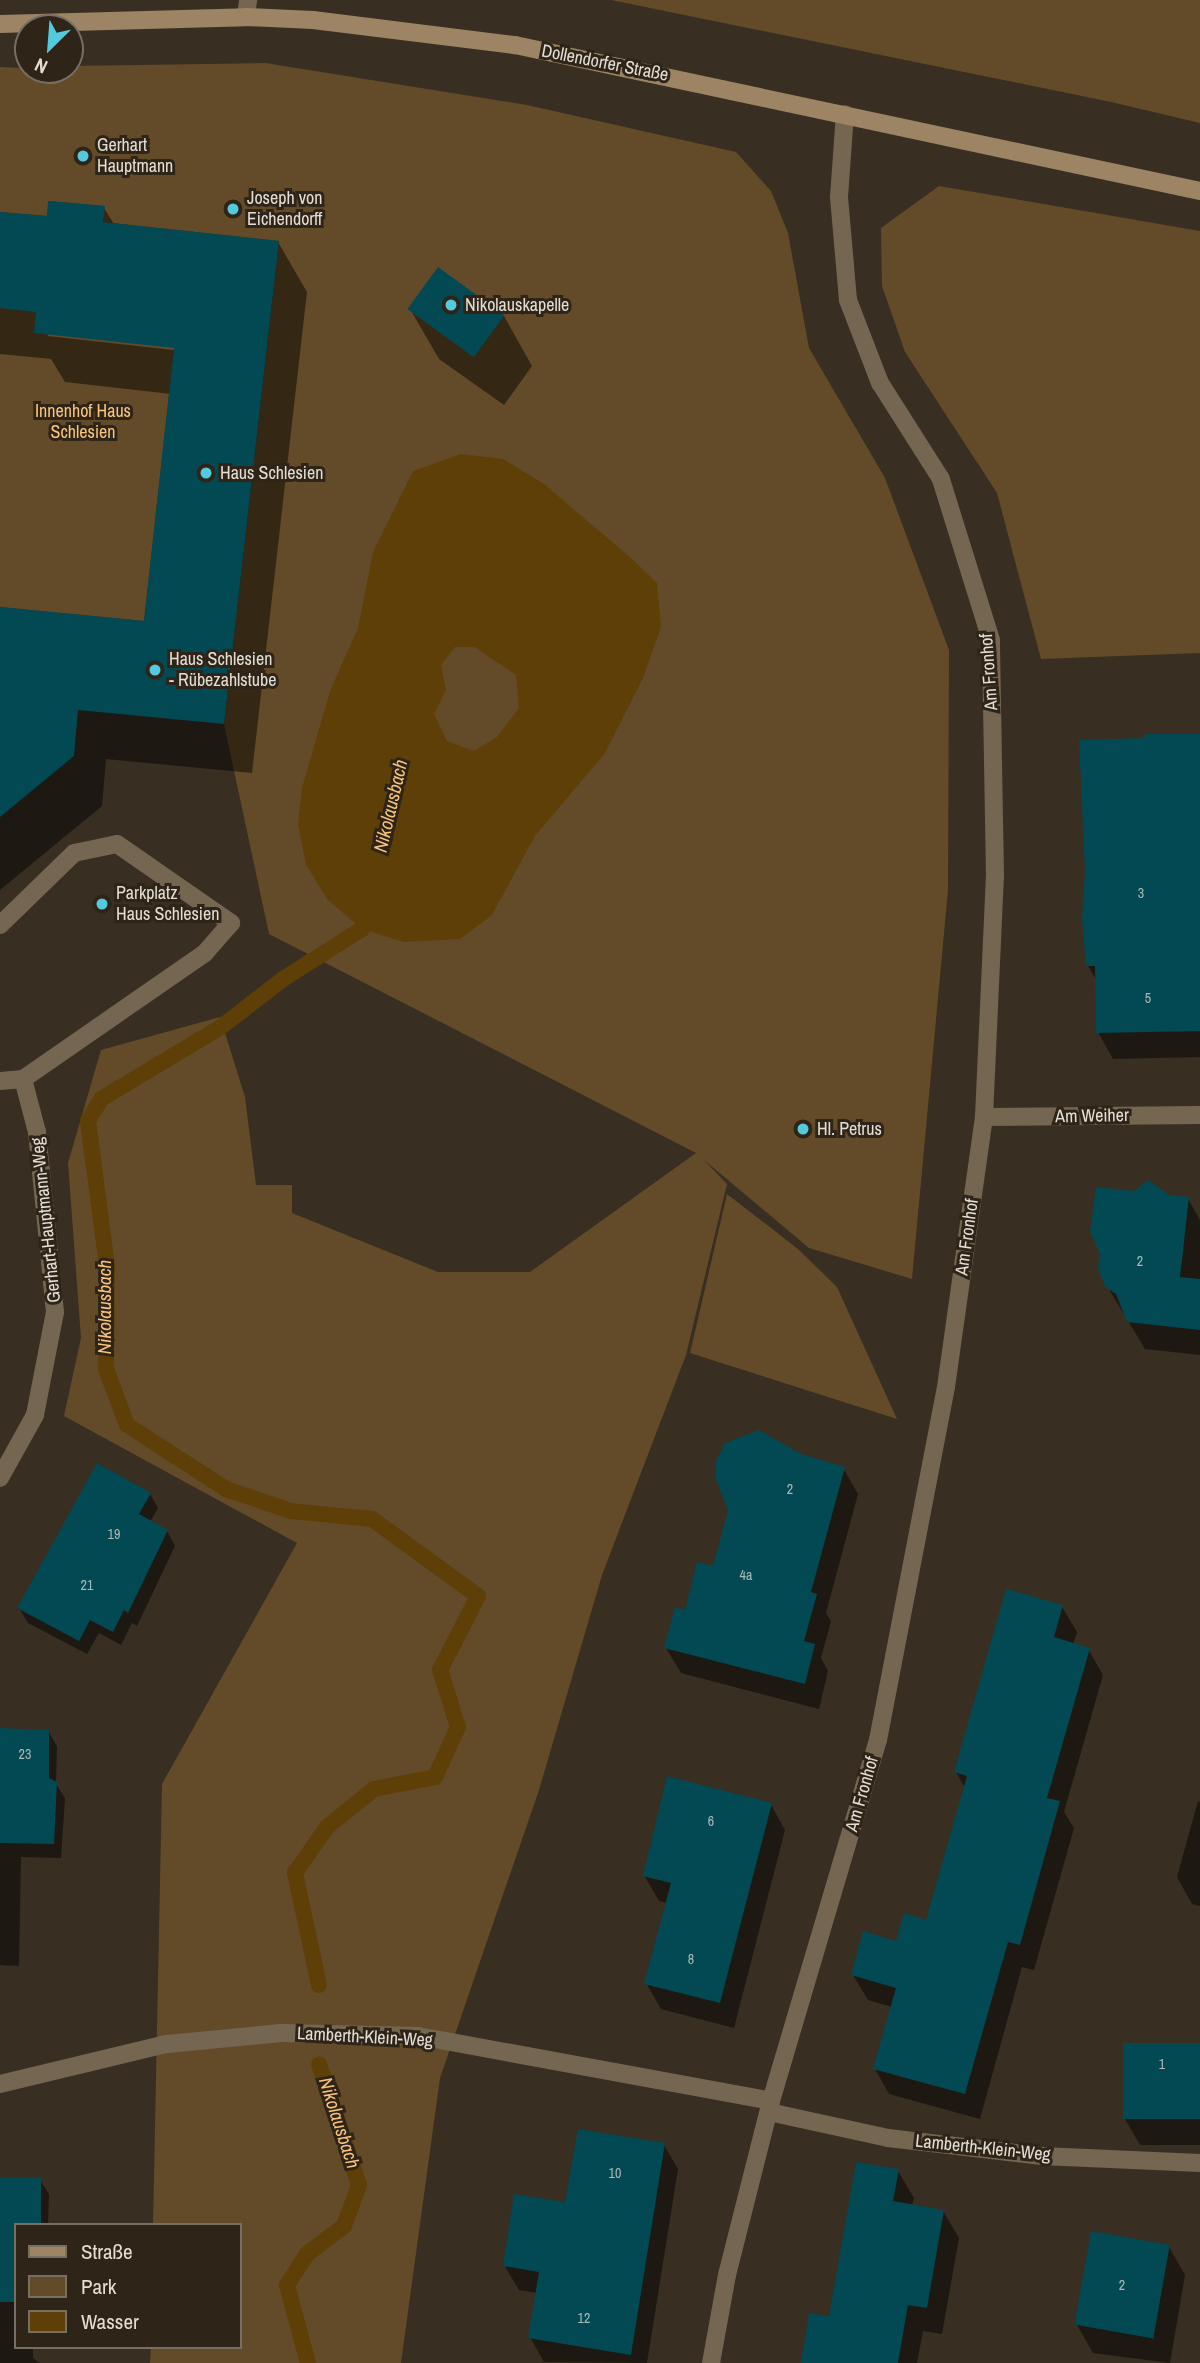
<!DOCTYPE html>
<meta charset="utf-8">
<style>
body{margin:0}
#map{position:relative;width:1200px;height:2363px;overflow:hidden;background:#382e21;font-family:"Archivo Narrow",sans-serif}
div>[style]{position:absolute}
.green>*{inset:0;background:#634b29}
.water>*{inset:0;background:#5f3f08}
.shadow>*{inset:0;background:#0007}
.stream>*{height:16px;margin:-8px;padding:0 8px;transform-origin:8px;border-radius:8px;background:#5f3f08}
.building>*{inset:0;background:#034953;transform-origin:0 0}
.lane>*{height:18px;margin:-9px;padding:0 9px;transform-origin:9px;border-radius:9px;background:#756652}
.street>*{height:18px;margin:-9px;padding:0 9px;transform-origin:9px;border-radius:9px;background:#756652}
.secondary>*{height:18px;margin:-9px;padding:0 9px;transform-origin:9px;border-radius:9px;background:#9c8464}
.dots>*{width:19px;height:19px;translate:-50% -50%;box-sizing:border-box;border:4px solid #2e2418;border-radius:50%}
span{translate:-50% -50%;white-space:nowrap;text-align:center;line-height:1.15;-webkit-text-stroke:6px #2e2418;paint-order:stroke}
.number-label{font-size:14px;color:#acb9b4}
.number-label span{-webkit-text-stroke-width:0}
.street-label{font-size:18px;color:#e4ded5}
.poi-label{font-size:18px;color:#e4ded5}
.left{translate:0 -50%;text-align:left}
.park-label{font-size:18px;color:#fac57c}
.water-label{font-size:19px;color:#f9c47c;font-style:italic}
.legend{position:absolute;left:14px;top:2223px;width:228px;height:126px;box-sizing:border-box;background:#2e2418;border:2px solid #776e64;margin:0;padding:9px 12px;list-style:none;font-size:21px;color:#e4ded5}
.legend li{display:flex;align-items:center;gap:14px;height:35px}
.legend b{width:35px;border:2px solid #776e64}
.north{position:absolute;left:14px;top:14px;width:70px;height:70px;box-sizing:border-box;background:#2e2418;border:2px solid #776e64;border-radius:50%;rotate:205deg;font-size:19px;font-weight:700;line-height:28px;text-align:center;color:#e4ded5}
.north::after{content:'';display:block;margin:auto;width:24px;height:32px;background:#54cade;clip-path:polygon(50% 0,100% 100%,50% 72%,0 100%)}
</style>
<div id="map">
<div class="green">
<div style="clip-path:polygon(611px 0,1200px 0,1200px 123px,1111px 102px)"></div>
<div style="clip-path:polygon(265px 63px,527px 105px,736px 152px,771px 191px,788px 233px,809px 348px,885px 478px,949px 650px,948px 890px,912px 1279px,809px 1248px,704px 1160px,727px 1184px,686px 1355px,602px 1575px,539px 1790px,440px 2078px,401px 2363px,150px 2363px,151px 2347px,240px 2347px,240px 2225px,153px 2225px,162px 1784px,297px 1543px,64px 1416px,81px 1338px,68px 1163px,101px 1050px,220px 1017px,245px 1097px,256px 1185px,292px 1185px,292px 1213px,438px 1272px,530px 1272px,696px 1153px,269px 934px,224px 724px,279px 241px,103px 222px,104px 206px,49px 201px,47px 216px,0 212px,0 67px,70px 70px,70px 66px)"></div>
<div style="clip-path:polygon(939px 186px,1200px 231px,1200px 653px,1041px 659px,997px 493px,905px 352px,882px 286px,881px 228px)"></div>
<div style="clip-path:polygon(185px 249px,144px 621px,0 607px,0 308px)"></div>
<div style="clip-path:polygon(727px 1194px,798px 1249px,837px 1287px,897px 1419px,690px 1353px)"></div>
</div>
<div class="water">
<div style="clip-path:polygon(evenodd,461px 454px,503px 459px,544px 484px,632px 559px,657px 583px,661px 627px,643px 678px,605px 753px,535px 836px,492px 915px,460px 939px,404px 942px,362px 929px,328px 900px,306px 865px,298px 824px,302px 788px,330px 691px,358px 628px,373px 552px,413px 471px,461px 454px,455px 647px,474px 647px,516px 675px,519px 708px,497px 737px,474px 751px,447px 741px,434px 714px,446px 690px,441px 665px,455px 647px)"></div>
</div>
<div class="shadow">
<div style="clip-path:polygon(evenodd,104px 208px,114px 224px,278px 242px,307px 292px,252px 773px,106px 759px,102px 806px,0 890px,0 608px,146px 623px,171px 394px,65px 382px,51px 359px,0 354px,0 213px,48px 218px,104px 208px,48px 333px,183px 347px,183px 351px,48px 336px,48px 333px)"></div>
<div style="clip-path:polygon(410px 309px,504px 316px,532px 366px,504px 405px,439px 359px)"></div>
<div style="clip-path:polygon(1200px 737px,1200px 1057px,1113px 1059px,1098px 1032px,1097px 981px,1088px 966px)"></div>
<div style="clip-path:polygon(1168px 1197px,1188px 1199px,1200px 1220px,1200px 1355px,1145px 1349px,1107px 1286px)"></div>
<div style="clip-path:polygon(758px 1432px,800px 1455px,843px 1468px,858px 1494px,826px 1613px,831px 1621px,821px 1658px,828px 1671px,819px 1709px,681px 1673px,666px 1648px,714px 1569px,730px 1510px,726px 1445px)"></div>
<div style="clip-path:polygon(150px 1494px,158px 1508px,150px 1522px,167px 1531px,175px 1546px,137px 1626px,132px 1623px,121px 1645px,99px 1633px,87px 1654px,28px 1623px,19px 1608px)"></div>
<div style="clip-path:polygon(1062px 1607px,1077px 1632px,1073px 1645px,1088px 1649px,1103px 1675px,1064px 1812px,1074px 1828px,1034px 1970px,1022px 1967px,980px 2119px,889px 2094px,875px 2069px,892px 2007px,868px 2000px,853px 1975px,927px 1922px,965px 1788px,956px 1772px)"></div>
<div style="clip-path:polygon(0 1729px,48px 1731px,57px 1746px,56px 1784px,65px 1798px,61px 1858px,21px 1857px,19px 1966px,0 1965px)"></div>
<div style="clip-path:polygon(1198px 1801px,1200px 1802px,1200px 1906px,1192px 1904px,1177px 1877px)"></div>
<div style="clip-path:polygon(771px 1805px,785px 1830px,734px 2028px,661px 2009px,646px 1983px,667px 1903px,659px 1901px,644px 1875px)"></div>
<div style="clip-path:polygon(1200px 2045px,1200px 2145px,1140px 2145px,1125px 2119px)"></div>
<div style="clip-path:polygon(664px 2145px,678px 2169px,647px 2363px,544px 2362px,530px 2337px,537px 2293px,519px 2290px,504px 2265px,567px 2204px)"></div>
<div style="clip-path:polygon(898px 2171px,914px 2198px,912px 2206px,943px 2211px,959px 2238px,942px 2334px,923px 2331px,917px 2363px,803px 2363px,831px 2318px)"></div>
<div style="clip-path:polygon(0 2180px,40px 2180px,49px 2194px,48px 2225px,16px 2225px,16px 2347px,33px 2347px,33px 2358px,40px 2363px,0 2363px)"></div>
<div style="clip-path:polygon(1169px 2247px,1185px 2275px,1170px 2363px,1093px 2353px,1077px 2325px)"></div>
</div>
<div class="stream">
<div style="left:319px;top:1985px;width:115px;rotate:-102.1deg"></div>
<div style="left:295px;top:1873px;width:56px;rotate:-55.2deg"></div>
<div style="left:327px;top:1827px;width:60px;rotate:-39deg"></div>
<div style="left:374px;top:1789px;width:62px;rotate:-11.1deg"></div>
<div style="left:435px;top:1777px;width:55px;rotate:-65.3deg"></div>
<div style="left:458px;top:1727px;width:60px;rotate:-107.5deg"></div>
<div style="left:440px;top:1670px;width:83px;rotate:-62.8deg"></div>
<div style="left:478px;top:1596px;width:131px;rotate:-144deg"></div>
<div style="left:372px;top:1519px;width:81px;rotate:-174.4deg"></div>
<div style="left:291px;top:1511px;width:69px;rotate:-161.3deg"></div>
<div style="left:226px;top:1489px;width:118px;rotate:-147.1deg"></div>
<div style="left:127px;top:1425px;width:60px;rotate:-110.6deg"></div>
<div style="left:106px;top:1369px;width:103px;rotate:-89.4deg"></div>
<div style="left:107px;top:1266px;width:146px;rotate:-97.5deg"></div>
<div style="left:88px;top:1121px;width:26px;rotate:-59deg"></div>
<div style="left:101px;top:1099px;width:140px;rotate:-31deg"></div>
<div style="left:221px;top:1027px;width:78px;rotate:-37.7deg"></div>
<div style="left:283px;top:979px;width:93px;rotate:-32.3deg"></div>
<div style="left:362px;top:929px;width:19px;rotate:-74deg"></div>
<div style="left:308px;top:2363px;width:81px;rotate:-105.1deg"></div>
<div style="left:287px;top:2285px;width:37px;rotate:-57deg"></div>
<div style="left:307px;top:2254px;width:46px;rotate:-37.1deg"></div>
<div style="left:344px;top:2226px;width:44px;rotate:-69.9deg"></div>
<div style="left:359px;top:2185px;width:127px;rotate:-108.3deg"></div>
</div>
<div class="building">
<div style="clip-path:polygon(48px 201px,105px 206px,103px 222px,279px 241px,224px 724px,78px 710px,74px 756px,0 817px,0 607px,144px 621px,174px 348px,34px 333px,36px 312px,0 308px,0 212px,47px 216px)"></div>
<div style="left:438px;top:267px;width:82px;height:52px;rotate:36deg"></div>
<div style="clip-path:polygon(1145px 734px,1200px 734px,1200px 1031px,1096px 1033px,1095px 966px,1086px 966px,1082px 918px,1085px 871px,1079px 740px,1145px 738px)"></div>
<div style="clip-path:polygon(1148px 1180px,1169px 1195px,1189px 1197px,1180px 1277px,1200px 1279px,1200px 1330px,1127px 1322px,1116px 1294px,1105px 1287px,1098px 1268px,1100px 1254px,1090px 1231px,1096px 1187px,1134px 1191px)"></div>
<div style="clip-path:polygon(759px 1430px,801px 1454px,845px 1467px,811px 1592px,817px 1594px,804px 1641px,815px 1644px,805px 1684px,664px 1648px,675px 1607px,685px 1610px,697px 1562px,713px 1566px,728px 1510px,715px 1477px,716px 1461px,725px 1443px)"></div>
<div style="clip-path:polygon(97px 1463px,151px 1493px,139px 1514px,168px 1530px,128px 1613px,124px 1610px,113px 1632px,90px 1620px,79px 1641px,17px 1608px)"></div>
<div style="clip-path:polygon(1006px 1589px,1063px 1605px,1054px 1637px,1090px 1648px,1047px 1798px,1060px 1801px,1020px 1945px,1008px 1942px,965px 2094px,873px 2069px,896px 1988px,851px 1975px,863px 1931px,896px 1941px,904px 1913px,926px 1920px,967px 1776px,954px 1772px)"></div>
<div style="clip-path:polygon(0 1728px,49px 1730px,49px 1778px,57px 1782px,54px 1844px,0 1843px)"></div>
<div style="clip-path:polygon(667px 1776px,772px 1803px,720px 2003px,644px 1984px,671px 1883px,643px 1876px)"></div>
<div style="left:1123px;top:2043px;width:77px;height:76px"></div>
<div style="clip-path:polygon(578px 2129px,665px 2143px,631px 2355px,528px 2338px,539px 2272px,503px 2266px,514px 2194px,565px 2202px)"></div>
<div style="clip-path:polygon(856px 2162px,899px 2169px,893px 2201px,944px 2210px,927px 2308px,908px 2305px,898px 2363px,801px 2363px,809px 2313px,829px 2316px)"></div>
<div style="clip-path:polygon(0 2178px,41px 2178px,41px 2225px,16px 2225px,16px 2302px,0 2302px)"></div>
<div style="left:1091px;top:2231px;width:80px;height:95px;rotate:10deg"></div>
</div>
<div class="lane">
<div style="left:246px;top:17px;width:17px;rotate:-83deg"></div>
<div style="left:0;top:925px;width:103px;rotate:-44.2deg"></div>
<div style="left:74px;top:853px;width:44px;rotate:-11.8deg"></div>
<div style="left:117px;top:844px;width:139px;rotate:34.7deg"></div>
<div style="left:231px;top:923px;width:40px;rotate:131deg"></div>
<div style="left:205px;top:953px;width:221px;rotate:145.3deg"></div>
</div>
<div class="street">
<div style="left:0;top:1081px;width:23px;rotate:-5deg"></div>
<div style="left:23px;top:1079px;width:55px;rotate:75.2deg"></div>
<div style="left:37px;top:1132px;width:181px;rotate:84.3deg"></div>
<div style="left:55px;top:1312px;width:105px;rotate:101deg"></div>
<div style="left:35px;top:1415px;width:72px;rotate:119.1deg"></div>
<div style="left:984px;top:1117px;width:216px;rotate:-0.5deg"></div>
<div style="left:0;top:2084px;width:172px;rotate:-13.5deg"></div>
<div style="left:167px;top:2044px;width:115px;rotate:-5.5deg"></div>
<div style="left:281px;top:2033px;width:137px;rotate:1.3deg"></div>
<div style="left:418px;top:2036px;width:359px;rotate:10.4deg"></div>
<div style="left:769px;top:2112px;width:122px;rotate:12.3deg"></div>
<div style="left:888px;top:2138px;width:155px;rotate:6.7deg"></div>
<div style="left:1042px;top:2156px;width:158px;rotate:2.5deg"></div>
<div style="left:711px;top:2363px;width:89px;rotate:-79.7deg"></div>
<div style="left:727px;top:2275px;width:179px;rotate:-75.8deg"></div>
<div style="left:771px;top:2101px;width:377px;rotate:-73.5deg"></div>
<div style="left:878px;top:1740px;width:359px;rotate:-79.1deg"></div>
<div style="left:946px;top:1387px;width:273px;rotate:-82deg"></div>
<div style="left:984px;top:1117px;width:241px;rotate:-87.4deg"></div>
<div style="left:995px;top:876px;width:236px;rotate:-91deg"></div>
<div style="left:991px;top:640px;width:169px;rotate:-107.3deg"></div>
<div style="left:941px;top:479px;width:114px;rotate:-122.4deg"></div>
<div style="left:880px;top:383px;width:89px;rotate:-111.1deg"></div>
<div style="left:848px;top:300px;width:103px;rotate:-95deg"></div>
<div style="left:839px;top:197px;width:83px;rotate:-85.9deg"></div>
</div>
<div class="secondary">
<div style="left:0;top:24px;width:246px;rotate:-1.6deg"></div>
<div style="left:246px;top:17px;width:67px;rotate:2.6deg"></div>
<div style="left:313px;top:20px;width:204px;rotate:7.1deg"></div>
<div style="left:515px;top:45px;width:700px;rotate:12.03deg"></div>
</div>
<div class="dots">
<div style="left:83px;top:156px;background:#54cade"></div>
<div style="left:233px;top:209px;background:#54cade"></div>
<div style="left:451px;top:305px;background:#54cade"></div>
<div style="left:206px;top:473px;background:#54cade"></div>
<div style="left:155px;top:670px;background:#54cade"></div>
<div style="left:102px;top:904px;background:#54cade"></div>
<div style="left:803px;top:1129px;background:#54cade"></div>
</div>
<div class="number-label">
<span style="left:1141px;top:893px">3</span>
<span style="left:1148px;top:998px">5</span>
<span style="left:1140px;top:1261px">2</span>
<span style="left:790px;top:1489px">2</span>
<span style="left:114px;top:1534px">19</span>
<span style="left:746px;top:1575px">4a</span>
<span style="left:87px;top:1585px">21</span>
<span style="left:25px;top:1754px">23</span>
<span style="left:711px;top:1821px">6</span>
<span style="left:691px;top:1959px">8</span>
<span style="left:1162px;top:2064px">1</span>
<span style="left:615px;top:2173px">10</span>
<span style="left:1122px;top:2285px">2</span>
<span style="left:584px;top:2318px">12</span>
</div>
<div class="street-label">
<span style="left:605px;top:63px;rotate:11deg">Dollendorfer Straße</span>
<span style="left:989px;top:672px;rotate:-94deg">Am Fronhof</span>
<span style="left:1092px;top:1116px;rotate:-1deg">Am Weiher</span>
<span style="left:46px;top:1220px;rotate:-96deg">Gerhart-Hauptmann-Weg</span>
<span style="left:967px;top:1237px;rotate:-82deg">Am Fronhof</span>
<span style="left:862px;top:1794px;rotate:-74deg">Am Fronhof</span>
<span style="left:365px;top:2037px;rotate:3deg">Lamberth-Klein-Weg</span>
<span style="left:983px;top:2148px;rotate:6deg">Lamberth-Klein-Weg</span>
</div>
<div class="poi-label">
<span class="left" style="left:97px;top:156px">Gerhart<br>Hauptmann</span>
<span class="left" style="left:247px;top:209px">Joseph von<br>Eichendorff</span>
<span class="left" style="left:465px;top:305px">Nikolauskapelle</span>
<span class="left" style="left:220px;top:473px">Haus Schlesien</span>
<span class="left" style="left:169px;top:670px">Haus Schlesien<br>- Rübezahlstube</span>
<span class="left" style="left:116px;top:904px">Parkplatz<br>Haus Schlesien</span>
<span class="left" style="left:817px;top:1129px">Hl. Petrus</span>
</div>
<div class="park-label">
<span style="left:83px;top:422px">Innenhof Haus<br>Schlesien</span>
</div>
<div class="water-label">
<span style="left:391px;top:806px;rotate:-77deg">Nikolausbach</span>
<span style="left:105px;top:1307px;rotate:-90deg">Nikolausbach</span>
<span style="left:339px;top:2123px;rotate:72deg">Nikolausbach</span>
</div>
<ul class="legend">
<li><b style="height:9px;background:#9c8464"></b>Straße</li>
<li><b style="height:19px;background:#634b29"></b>Park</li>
<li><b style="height:19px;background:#5f3f08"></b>Wasser</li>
</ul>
<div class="north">N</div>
</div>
